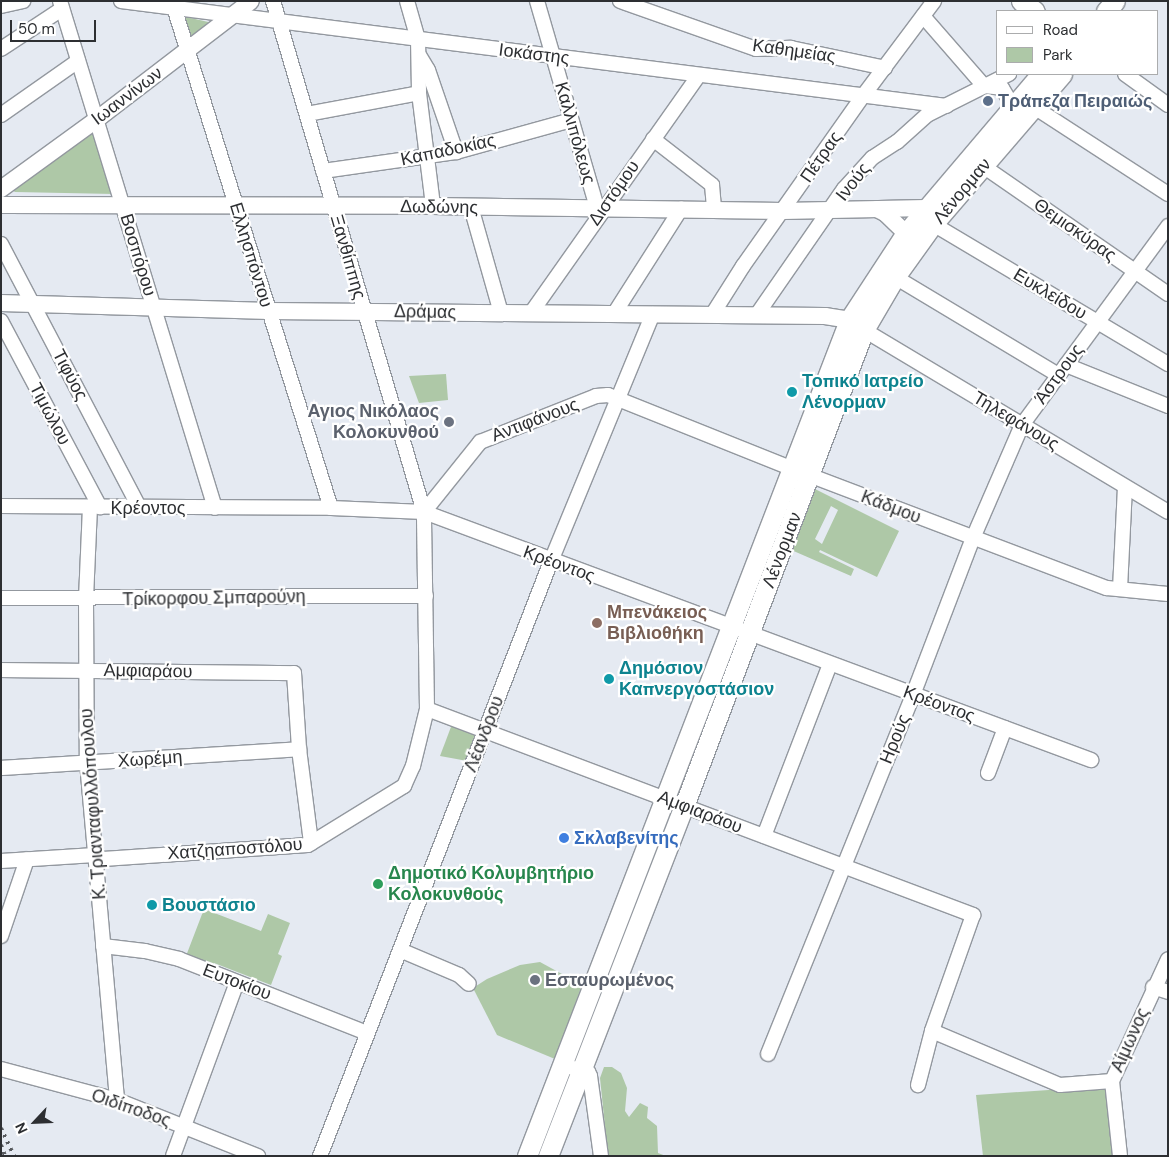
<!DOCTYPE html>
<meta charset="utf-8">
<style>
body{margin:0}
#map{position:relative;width:1169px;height:1157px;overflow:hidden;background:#e5eaf2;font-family:"DM Sans",sans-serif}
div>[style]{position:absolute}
.green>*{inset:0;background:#aec8a7}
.roads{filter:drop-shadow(1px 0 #93989f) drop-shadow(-1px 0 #93989f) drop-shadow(0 1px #93989f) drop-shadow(0 -1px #93989f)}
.minor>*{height:14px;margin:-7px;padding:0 7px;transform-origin:7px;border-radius:7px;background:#fff}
.tertiary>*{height:16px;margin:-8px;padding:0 8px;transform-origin:8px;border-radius:8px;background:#fff}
.secondary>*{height:19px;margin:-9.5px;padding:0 9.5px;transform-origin:9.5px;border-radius:9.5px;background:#fff}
.rail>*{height:4px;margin-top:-2px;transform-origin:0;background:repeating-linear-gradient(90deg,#575a5e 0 2.5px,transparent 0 7.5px)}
.dots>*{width:14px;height:14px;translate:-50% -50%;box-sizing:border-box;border:2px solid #fff;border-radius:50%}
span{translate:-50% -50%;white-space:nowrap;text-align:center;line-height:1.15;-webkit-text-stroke:4.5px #fff;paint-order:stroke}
.street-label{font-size:18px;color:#2d2f32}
.service-label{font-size:18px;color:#4e5e75;font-weight:700}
.left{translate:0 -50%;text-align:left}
.culture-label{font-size:18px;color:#0d838f;font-weight:700}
.worship-label{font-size:18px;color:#5b616d;font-weight:700}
.right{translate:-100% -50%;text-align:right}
.education-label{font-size:18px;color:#785e54;font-weight:700}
.shop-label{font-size:18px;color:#366cbe;font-weight:700}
.leisure-label{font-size:18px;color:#27864d;font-weight:700}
.frame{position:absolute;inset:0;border:2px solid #2d2f32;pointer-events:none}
.legend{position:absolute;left:996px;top:10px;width:162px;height:65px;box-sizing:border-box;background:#fff;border:1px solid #abacad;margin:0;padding:6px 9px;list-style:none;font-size:15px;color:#2d2f32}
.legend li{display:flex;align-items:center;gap:10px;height:25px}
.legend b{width:25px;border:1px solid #abacad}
.north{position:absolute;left:10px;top:1097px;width:50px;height:50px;-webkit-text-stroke:4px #fff;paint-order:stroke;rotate:245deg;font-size:14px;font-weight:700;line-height:20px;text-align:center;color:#2d2f32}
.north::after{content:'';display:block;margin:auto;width:18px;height:22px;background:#2d2f32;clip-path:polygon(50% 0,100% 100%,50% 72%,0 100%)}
.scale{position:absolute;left:10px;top:20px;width:86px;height:22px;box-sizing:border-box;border:2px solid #2d2f32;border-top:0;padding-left:6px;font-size:15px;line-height:18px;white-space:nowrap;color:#2d2f32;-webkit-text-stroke:4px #fff;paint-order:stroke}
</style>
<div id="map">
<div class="green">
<div style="clip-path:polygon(182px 16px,217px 24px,190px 46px)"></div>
<div style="clip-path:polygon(92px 131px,97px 137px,114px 194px,15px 192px,12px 190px)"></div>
<div style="clip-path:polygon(446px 374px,448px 400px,419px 403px,409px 376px)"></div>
<div style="clip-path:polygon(evenodd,813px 488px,899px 531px,877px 577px,820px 550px,819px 552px,854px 569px,851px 576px,789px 549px,813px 488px,831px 506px,838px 510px,822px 544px,815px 539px,831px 506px)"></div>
<div style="clip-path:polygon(454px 719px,485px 731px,473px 762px,440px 756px)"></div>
<div style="clip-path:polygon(204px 909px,261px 931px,268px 914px,290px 923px,278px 954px,282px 956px,271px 985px,214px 963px,212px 967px,186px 956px)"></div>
<div style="clip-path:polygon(540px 962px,582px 985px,555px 1059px,497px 1035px,473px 988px,487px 979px,520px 965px)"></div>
<div style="clip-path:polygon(604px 1067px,612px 1067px,621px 1073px,627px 1088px,625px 1111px,629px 1117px,640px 1103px,648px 1107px,647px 1118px,657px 1126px,658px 1153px,666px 1156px,608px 1156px,600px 1078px)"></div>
<div style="clip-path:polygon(1107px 1086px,1118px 1156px,983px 1156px,976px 1095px)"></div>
</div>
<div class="roads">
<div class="minor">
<div style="left:60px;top:1px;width:530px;rotate:73deg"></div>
<div style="left:121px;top:1px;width:832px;rotate:7.25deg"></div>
<div style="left:172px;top:1px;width:531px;rotate:72.59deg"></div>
<div style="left:407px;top:1px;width:40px;rotate:74deg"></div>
<div style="left:418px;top:39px;width:54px;rotate:88.9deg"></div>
<div style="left:419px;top:93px;width:114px;rotate:82.9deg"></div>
<div style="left:537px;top:1px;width:215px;rotate:73.8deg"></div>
<div style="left:620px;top:1px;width:144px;rotate:19.4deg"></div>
<div style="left:756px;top:49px;width:35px;rotate:-2deg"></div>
<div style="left:791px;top:48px;width:96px;rotate:12deg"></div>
<div style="left:1px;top:6px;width:23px;rotate:-13deg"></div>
<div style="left:923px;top:16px;width:93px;rotate:48.9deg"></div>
<div style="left:984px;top:86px;width:18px;rotate:6deg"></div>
<div style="left:1002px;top:88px;width:21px;rotate:59deg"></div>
<div style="left:1px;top:49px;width:73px;rotate:-33.3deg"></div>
<div style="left:419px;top:55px;width:17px;rotate:59deg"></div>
<div style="left:428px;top:70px;width:87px;rotate:71.1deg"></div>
<div style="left:1125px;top:74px;width:53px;rotate:35.8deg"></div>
<div style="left:1034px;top:107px;width:160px;rotate:33deg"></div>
<div style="left:307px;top:114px;width:114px;rotate:-10.6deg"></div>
<div style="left:1px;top:115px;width:94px;rotate:-35deg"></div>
<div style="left:653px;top:139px;width:75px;rotate:37.9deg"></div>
<div style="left:712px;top:185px;width:23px;rotate:85deg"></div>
<div style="left:983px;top:166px;width:225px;rotate:34.7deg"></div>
<div style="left:323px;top:171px;width:134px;rotate:-8.1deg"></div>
<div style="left:456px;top:152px;width:119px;rotate:-15.5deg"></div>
<div style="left:471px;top:207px;width:110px;rotate:74.2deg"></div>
<div style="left:933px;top:224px;width:274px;rotate:30.8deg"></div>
<div style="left:1px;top:244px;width:297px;rotate:62.3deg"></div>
<div style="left:895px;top:277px;width:190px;rotate:31deg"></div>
<div style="left:531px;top:313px;width:291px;rotate:-54.8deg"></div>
<div style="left:614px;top:314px;width:125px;rotate:-57.5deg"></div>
<div style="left:712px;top:315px;width:58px;rotate:-57.7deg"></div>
<div style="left:743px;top:266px;width:208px;rotate:-54.8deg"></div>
<div style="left:863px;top:96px;width:119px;rotate:-53.2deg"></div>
<div style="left:756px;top:316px;width:155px;rotate:-55.3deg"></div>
<div style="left:844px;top:189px;width:42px;rotate:-47.9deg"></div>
<div style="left:872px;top:158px;width:30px;rotate:-33deg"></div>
<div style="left:897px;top:142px;width:40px;rotate:-42deg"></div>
<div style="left:927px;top:115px;width:92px;rotate:-26.6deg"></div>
<div style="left:1px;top:321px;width:211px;rotate:62deg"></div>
<div style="left:864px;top:330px;width:354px;rotate:30.9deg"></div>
<div style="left:1066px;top:365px;width:110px;rotate:21.9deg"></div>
<div style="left:1px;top:506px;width:330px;rotate:0.3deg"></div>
<div style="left:331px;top:508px;width:93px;rotate:2.5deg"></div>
<div style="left:424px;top:512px;width:712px;rotate:20.4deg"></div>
<div style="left:90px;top:507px;width:92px;rotate:92.5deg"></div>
<div style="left:86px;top:599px;width:164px;rotate:89.7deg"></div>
<div style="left:87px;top:763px;width:338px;rotate:84.9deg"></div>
<div style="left:424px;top:512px;width:90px;rotate:-51.3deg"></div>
<div style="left:480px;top:442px;width:125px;rotate:-21.6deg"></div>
<div style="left:596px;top:396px;width:12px;rotate:-5deg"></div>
<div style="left:608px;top:395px;width:208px;rotate:21.8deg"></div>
<div style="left:801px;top:472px;width:327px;rotate:20.8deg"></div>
<div style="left:1107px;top:588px;width:61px;rotate:5.6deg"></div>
<div style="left:1120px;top:589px;width:102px;rotate:-87.2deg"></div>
<div style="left:1px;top:598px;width:425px;rotate:-0.3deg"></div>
<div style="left:1px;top:670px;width:293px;rotate:0.6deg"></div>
<div style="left:294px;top:673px;width:76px;rotate:86.2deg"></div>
<div style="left:299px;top:749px;width:95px;rotate:82.7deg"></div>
<div style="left:427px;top:709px;width:584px;rotate:20.67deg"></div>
<div style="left:973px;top:915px;width:123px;rotate:109.5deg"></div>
<div style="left:932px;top:1031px;width:56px;rotate:104.5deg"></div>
<div style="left:1px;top:768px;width:299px;rotate:-3.6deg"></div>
<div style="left:988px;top:773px;width:48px;rotate:-69.3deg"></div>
<div style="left:764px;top:836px;width:184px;rotate:-69deg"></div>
<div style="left:1px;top:861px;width:94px;rotate:-3.7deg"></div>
<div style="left:95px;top:855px;width:9px;rotate:27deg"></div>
<div style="left:103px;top:859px;width:205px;rotate:-3.9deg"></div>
<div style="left:308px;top:845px;width:113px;rotate:-31.6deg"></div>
<div style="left:404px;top:786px;width:22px;rotate:-66deg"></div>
<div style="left:413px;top:766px;width:59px;rotate:-76.2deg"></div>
<div style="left:427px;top:709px;width:197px;rotate:-90.9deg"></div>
<div style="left:424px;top:512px;width:533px;rotate:-106.46deg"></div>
<div style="left:1px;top:936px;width:81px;rotate:-71.3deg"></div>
<div style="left:103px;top:946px;width:42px;rotate:6.8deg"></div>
<div style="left:145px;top:951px;width:35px;rotate:13deg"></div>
<div style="left:179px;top:959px;width:202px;rotate:21.5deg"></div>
<div style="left:400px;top:950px;width:64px;rotate:23deg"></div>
<div style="left:459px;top:975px;width:13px;rotate:42deg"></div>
<div style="left:1153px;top:987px;width:16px;rotate:18deg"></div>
<div style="left:932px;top:1031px;width:139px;rotate:22.9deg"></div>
<div style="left:1060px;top:1085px;width:52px;rotate:-4.4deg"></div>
<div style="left:768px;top:1054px;width:387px;rotate:-68deg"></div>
<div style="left:913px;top:695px;width:168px;rotate:-69.1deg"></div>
<div style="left:973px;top:538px;width:123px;rotate:-66.6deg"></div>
<div style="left:1022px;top:425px;width:247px;rotate:-53.7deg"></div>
<div style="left:573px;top:1068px;width:16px;rotate:15deg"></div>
<div style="left:588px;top:1072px;width:4px;rotate:63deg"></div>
<div style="left:590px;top:1076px;width:81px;rotate:82.2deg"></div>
<div style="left:1px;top:1069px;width:120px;rotate:15deg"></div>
<div style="left:117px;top:1100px;width:152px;rotate:21.7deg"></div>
<div style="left:173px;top:1156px;width:185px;rotate:-69.8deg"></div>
<div style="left:320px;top:1156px;width:638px;rotate:-68.78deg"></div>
<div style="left:551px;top:561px;width:267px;rotate:-67.6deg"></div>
<div style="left:1120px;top:1156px;width:75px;rotate:-96.1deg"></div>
<div style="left:1112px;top:1081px;width:134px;rotate:-65.3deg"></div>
</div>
<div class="tertiary">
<div style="left:1px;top:189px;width:117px;rotate:-36deg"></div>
<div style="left:96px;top:120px;width:195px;rotate:-37.5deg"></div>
<div style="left:1px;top:205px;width:432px;rotate:0.1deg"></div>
<div style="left:433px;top:206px;width:350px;rotate:0.8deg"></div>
<div style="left:783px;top:211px;width:143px;rotate:-1.2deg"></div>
<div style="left:877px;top:209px;width:9px;rotate:27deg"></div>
<div style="left:885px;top:213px;width:29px;rotate:44deg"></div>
<div style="left:1px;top:303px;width:268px;rotate:1.7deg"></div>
<div style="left:269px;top:311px;width:556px;rotate:0.52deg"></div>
<div style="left:825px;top:316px;width:24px;rotate:9deg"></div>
<div style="left:849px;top:320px;width:11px;rotate:34deg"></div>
</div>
<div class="secondary">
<div style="left:1021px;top:1px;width:17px;rotate:36deg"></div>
<div style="left:1106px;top:11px;width:13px;rotate:-48deg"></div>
<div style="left:527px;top:1156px;width:896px;rotate:-68.93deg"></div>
<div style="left:849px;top:320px;width:104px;rotate:-56.8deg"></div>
<div style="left:906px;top:233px;width:209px;rotate:-49.7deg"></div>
<div style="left:548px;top:1156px;width:375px;rotate:-68.8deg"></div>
<div style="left:684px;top:806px;width:509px;rotate:-69.29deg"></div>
<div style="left:864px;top:330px;width:61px;rotate:-59.7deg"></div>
<div style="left:895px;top:277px;width:65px;rotate:-54.4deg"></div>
<div style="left:933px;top:224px;width:198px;rotate:-49.3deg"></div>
</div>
</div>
<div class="rail">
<div style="left:1px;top:1128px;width:31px;rotate:65deg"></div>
<div style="left:1px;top:1145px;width:12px;rotate:70deg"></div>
</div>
<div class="dots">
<div style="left:988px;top:101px;background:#5c6f8a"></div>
<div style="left:792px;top:392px;background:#0f9aa8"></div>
<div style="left:449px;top:422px;background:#6b7280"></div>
<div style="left:597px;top:623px;background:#8d6e63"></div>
<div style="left:609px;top:679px;background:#0f9aa8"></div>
<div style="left:564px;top:838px;background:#3f7fe0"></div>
<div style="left:378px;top:884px;background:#2e9e5b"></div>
<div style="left:152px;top:905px;background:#0f9aa8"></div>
<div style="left:535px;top:980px;background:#6b7280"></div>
</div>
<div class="street-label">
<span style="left:794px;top:51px;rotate:8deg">Καθημείας</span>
<span style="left:534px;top:54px;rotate:7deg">Ιοκάστης</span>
<span style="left:127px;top:96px;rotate:-37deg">Ιωαννίνων</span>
<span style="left:575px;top:133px;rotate:74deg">Καλλιπόλεως</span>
<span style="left:448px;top:150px;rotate:-12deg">Καπαδοκίας</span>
<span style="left:821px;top:157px;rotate:-55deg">Πέτρας</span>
<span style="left:853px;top:182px;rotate:-52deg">Ινούς</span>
<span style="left:962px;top:191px;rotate:-50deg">Λένορμαν</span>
<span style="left:614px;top:193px;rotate:-55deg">Διστόμου</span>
<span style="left:439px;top:207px;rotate:1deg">Δωδώνης</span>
<span style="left:1075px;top:230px;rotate:35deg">Θεμισκύρας</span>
<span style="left:138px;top:255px;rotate:73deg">Βοσπόρου</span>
<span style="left:251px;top:255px;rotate:73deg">Ελλησπόντου</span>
<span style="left:348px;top:257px;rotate:74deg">Ξανθίππης</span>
<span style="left:1050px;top:294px;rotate:31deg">Ευκλείδου</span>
<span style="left:425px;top:312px;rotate:1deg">Δράμας</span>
<span style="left:1059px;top:374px;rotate:-54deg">Άστρους</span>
<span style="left:70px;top:375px;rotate:62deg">Τιφύος</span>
<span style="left:50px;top:414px;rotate:62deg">Τιμώλου</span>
<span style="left:535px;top:420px;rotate:-21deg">Αντιφάνους</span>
<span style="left:1016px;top:421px;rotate:31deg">Τηλεφάνους</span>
<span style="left:891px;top:507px;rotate:21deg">Κάδμου</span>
<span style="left:148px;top:508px">Κρέοντος</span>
<span style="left:782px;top:550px;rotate:-69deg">Λένορμαν</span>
<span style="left:559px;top:564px;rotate:20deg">Κρέοντος</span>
<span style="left:214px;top:598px;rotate:-1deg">Τρίκορφου Σμπαρούνη</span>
<span style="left:148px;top:671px;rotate:1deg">Αμφιαράου</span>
<span style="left:939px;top:704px;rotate:20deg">Κρέοντος</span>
<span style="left:484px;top:734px;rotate:-69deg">Λέανδρου</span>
<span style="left:895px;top:739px;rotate:-68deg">Ηρούς</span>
<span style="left:150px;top:759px;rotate:-4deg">Χωρέμη</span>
<span style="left:93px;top:804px;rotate:-94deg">Κ. Τριανταφυλλόπουλου</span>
<span style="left:700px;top:812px;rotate:21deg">Αμφιαράου</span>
<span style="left:235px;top:849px;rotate:-4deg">Χατζηαποστόλου</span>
<span style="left:237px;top:982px;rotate:21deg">Ευτοκίου</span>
<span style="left:1130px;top:1040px;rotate:-66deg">Αίμωνος</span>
<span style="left:131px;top:1108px;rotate:19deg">Οιδίποδος</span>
</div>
<div class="service-label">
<span class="left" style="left:998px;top:101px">Τράπεζα Πειραιώς</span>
</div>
<div class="culture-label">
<span class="left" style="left:802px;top:392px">Τοπικό Ιατρείο<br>Λένορμαν</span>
<span class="left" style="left:619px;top:679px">Δημόσιον<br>Καπνεργοστάσιον</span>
<span class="left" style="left:162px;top:905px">Βουστάσιο</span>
</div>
<div class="worship-label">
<span class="right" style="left:439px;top:422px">Αγιος Νικόλαος<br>Κολοκυνθού</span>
<span class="left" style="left:545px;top:980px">Εσταυρωμένος</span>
</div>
<div class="education-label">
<span class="left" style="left:607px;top:623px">Μπενάκειος<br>Βιβλιοθήκη</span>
</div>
<div class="shop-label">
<span class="left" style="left:574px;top:838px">Σκλαβενίτης</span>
</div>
<div class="leisure-label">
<span class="left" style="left:388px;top:884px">Δημοτικό Κολυμβητήριο<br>Κολοκυνθούς</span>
</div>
<div class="frame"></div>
<ul class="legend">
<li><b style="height:6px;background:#fff"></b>Road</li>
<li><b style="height:14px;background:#aec8a7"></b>Park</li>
</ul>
<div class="north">N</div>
<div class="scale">50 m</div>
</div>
